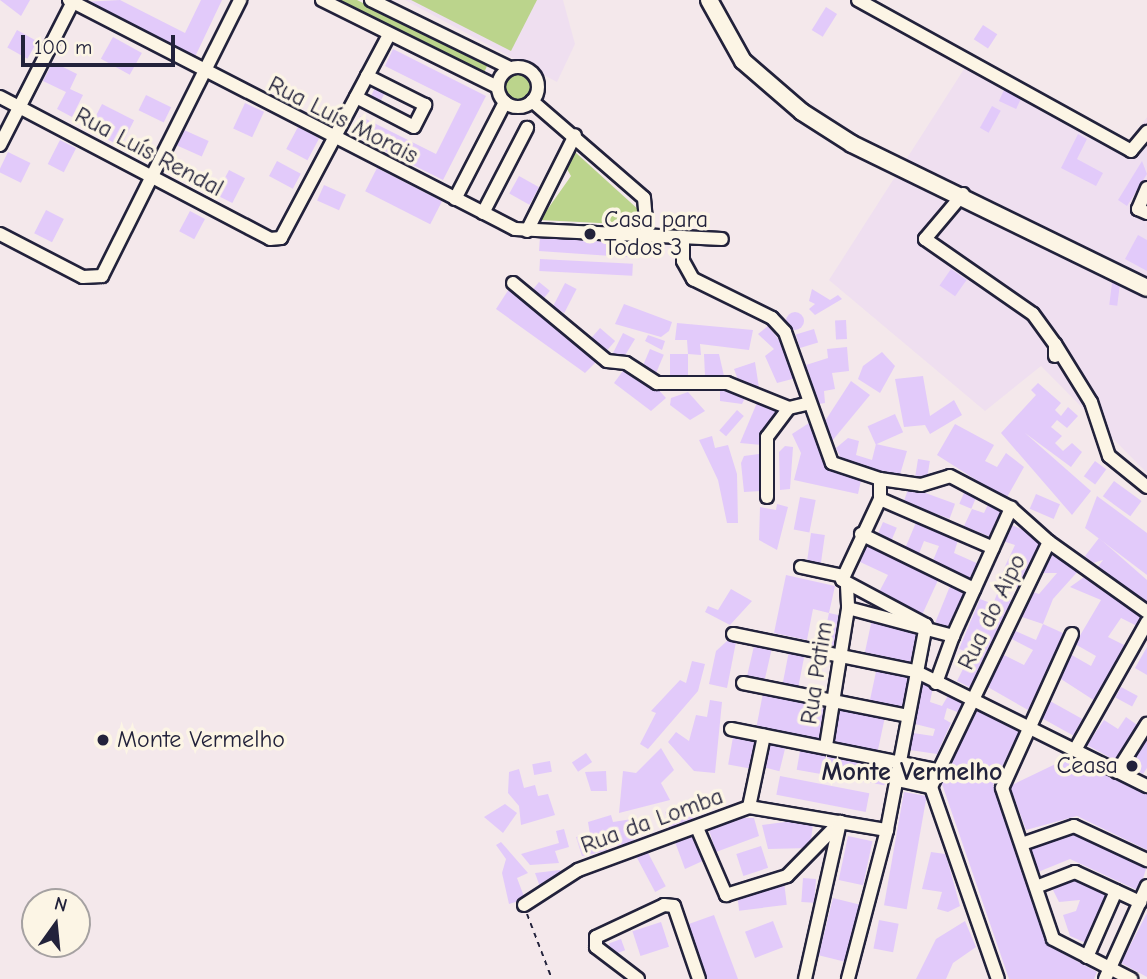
<!DOCTYPE html>
<meta charset="utf-8">
<style>
body{margin:0}
#map{position:relative;width:1147px;height:979px;overflow:hidden;background:#f4e8eb;font-family:"Comic Neue",sans-serif}
div>[style]{position:absolute}
.built>*{inset:0;background:#efdff0}
.green>*{inset:0;background:#bbd48c}
.round{border-radius:50%}
.building>*{inset:0;background:#e2cafa;transform-origin:0 0}
.path>*{height:2px;margin-top:-1px;transform-origin:0;background:repeating-linear-gradient(90deg,#22223b 0 5px,transparent 0 10px)}
.roads{filter:drop-shadow(2px 0 #22223b) drop-shadow(-2px 0 #22223b) drop-shadow(0 2px #22223b) drop-shadow(0 -2px #22223b)}
.minor>*{height:12px;margin:-6px;padding:0 6px;transform-origin:6px;border-radius:6px;background:#fcf5e5}
.minor>.ring{margin:-6px;padding:0;box-sizing:content-box;background:none;border:12px solid #fcf5e5;border-radius:50%}
.major>*{height:16px;margin:-8px;padding:0 8px;transform-origin:8px;border-radius:8px;background:#fcf5e5}
.dots>*{width:19px;height:19px;translate:-50% -50%;box-sizing:border-box;border:4px solid #fcf5e5;border-radius:50%}
span{translate:-50% -50%;white-space:nowrap;text-align:center;line-height:1.15;-webkit-text-stroke:7px #fcf5e5;paint-order:stroke}
.street-label{font-size:24px;color:#22223b}
.poi-label{font-size:24px;color:#22223b}
.left{translate:0 -50%;text-align:left}
.right{translate:-100% -50%;text-align:right}
.neighbourhood-label{font-size:26px;color:#22223b;font-weight:700}
.north{position:absolute;left:21px;top:888px;width:70px;height:70px;box-sizing:border-box;background:#fcf5e5;border:2px solid #a5a1a1;border-radius:50%;rotate:15deg;font-size:19px;font-weight:700;line-height:28px;text-align:center;color:#22223b}
.north::after{content:'';display:block;margin:auto;width:24px;height:32px;background:#22223b;clip-path:polygon(50% 0,100% 100%,50% 72%,0 100%)}
.scale{position:absolute;left:21px;top:35px;width:154px;height:32px;box-sizing:border-box;border:4px solid #22223b;border-top:0;padding-left:9px;font-size:21px;line-height:24px;white-space:nowrap;color:#22223b;-webkit-text-stroke:5px #fcf5e5;paint-order:stroke}
</style>
<div id="map">
<div class="built">
<div style="clip-path:polygon(405px 0,563px 0,575px 44px,557px 82px)"></div>
<div style="clip-path:polygon(973px 55px,1128px 144px,1147px 117px,1147px 473px,1041px 366px,985px 411px,829px 280px)"></div>
</div>
<div class="green">
<div style="clip-path:polygon(334px 0,357px 0,487px 66px,483px 75px)"></div>
<div style="clip-path:polygon(411px 0,537px 0,511px 51px)"></div>
<div class="round" style="left:505px;top:74px;width:26px;height:26px"></div>
<div style="clip-path:polygon(575px 152px,640px 211px,639px 225px,540px 220px,571px 176px,567px 169px)"></div>
</div>
<div class="building">
<div style="clip-path:polygon(0 0,30px 0,21px 16px)"></div>
<div style="clip-path:polygon(120px 0,185px 33px,201px 0,222px 0,194px 59px,83px 2px)"></div>
<div style="left:826px;top:7px;width:13px;height:27px;rotate:32deg"></div>
<div style="left:983px;top:25px;width:17px;height:17px;rotate:33deg"></div>
<div style="left:17px;top:30px;width:23px;height:20px;rotate:29deg"></div>
<div style="left:113px;top:37px;width:33px;height:25px;rotate:29deg"></div>
<div style="clip-path:polygon(393px 49px,486px 96px,443px 180px,351px 134px,360px 116px,436px 154px,461px 104px,385px 66px)"></div>
<div style="clip-path:polygon(53px 62px,77px 74px,70px 89px,83px 95px,72px 117px,57px 109px,66px 92px,43px 81px)"></div>
<div style="left:376px;top:86px;width:11px;height:15px;rotate:27deg"></div>
<div style="left:1004px;top:90px;width:19px;height:12px;rotate:25deg"></div>
<div style="left:146px;top:95px;width:28px;height:17px;rotate:26deg"></div>
<div style="left:245px;top:103px;width:21px;height:28px;rotate:25deg"></div>
<div style="left:102px;top:104px;width:36px;height:29px;rotate:27deg"></div>
<div style="left:992px;top:106px;width:10px;height:25px;rotate:29deg"></div>
<div style="left:298px;top:127px;width:24px;height:25px;rotate:28deg"></div>
<div style="left:184px;top:130px;width:27px;height:17px;rotate:24deg"></div>
<div style="clip-path:polygon(1078px 134px,1087px 139px,1077px 159px,1103px 173px,1096px 186px,1061px 168px)"></div>
<div style="left:60px;top:140px;width:18px;height:27px;rotate:27deg"></div>
<div style="left:8px;top:152px;width:25px;height:22px;rotate:26deg"></div>
<div style="left:277px;top:161px;width:27px;height:17px;rotate:28deg"></div>
<div style="clip-path:polygon(1142px 161px,1147px 174px,1127px 206px,1118px 200px)"></div>
<div style="left:377px;top:168px;width:73px;height:26px;rotate:27deg"></div>
<div style="left:229px;top:170px;width:18px;height:28px;rotate:27deg"></div>
<div style="left:519px;top:176px;width:23px;height:20px;rotate:29deg"></div>
<div style="left:324px;top:185px;width:24px;height:17px;rotate:24deg"></div>
<div style="left:46px;top:210px;width:20px;height:26px;rotate:27deg"></div>
<div style="left:190px;top:211px;width:17px;height:23px;rotate:28deg"></div>
<div style="clip-path:polygon(1138px 235px,1147px 240px,1147px 271px,1125px 259px)"></div>
<div style="left:540px;top:237px;width:95px;height:14px;rotate:4deg"></div>
<div style="left:540px;top:259px;width:93px;height:12px;rotate:3deg"></div>
<div style="left:951px;top:269px;width:19px;height:20px;rotate:35deg"></div>
<div style="left:539px;top:282px;width:14px;height:12px;rotate:39deg"></div>
<div style="left:565px;top:283px;width:13px;height:27px;rotate:27deg"></div>
<div style="left:1112px;top:283px;width:8px;height:22px;rotate:7deg"></div>
<div style="clip-path:polygon(509px 289px,599px 359px,585px 373px,496px 309px)"></div>
<div style="clip-path:polygon(812px 289px,830px 300px,838px 295px,842px 299px,815px 315px,809px 309px,815px 304px,809px 301px)"></div>
<div style="clip-path:polygon(624px 304px,672px 322px,669px 331px,661px 337px,615px 324px)"></div>
<div class="round" style="left:786px;top:312px;width:18px;height:18px"></div>
<div style="left:846px;top:320px;width:19px;height:11px;rotate:87deg"></div>
<div style="clip-path:polygon(677px 323px,753px 330px,749px 350px,700px 344px,701px 355px,688px 354px,687px 340px,675px 340px)"></div>
<div style="clip-path:polygon(768px 326px,787px 350px,796px 378px,777px 383px,765px 356px,774px 349px,758px 334px)"></div>
<div style="left:600px;top:328px;width:20px;height:17px;rotate:41deg"></div>
<div style="left:814px;top:329px;width:14px;height:19px;rotate:73deg"></div>
<div style="clip-path:polygon(623px 333px,635px 339px,624px 357px,613px 353px)"></div>
<div style="clip-path:polygon(648px 335px,665px 341px,662px 350px,645px 341px)"></div>
<div style="clip-path:polygon(847px 347px,849px 371px,832px 373px,835px 389px,824px 391px,825px 403px,819px 404px,806px 365px,828px 358px,827px 349px)"></div>
<div style="left:650px;top:349px;width:15px;height:22px;rotate:23deg"></div>
<div style="clip-path:polygon(882px 352px,895px 366px,880px 393px,858px 379px,863px 366px)"></div>
<div style="left:670px;top:354px;width:18px;height:22px"></div>
<div style="clip-path:polygon(704px 354px,719px 354px,724px 376px,705px 376px)"></div>
<div style="clip-path:polygon(755px 362px,759px 388px,742px 391px,734px 369px)"></div>
<div style="clip-path:polygon(625px 368px,656px 387px,666px 398px,651px 411px,614px 383px)"></div>
<div style="clip-path:polygon(923px 376px,930px 416px,954px 400px,962px 415px,930px 434px,925px 425px,904px 427px,895px 379px)"></div>
<div style="clip-path:polygon(851px 381px,870px 395px,832px 441px,825px 421px)"></div>
<div style="clip-path:polygon(1038px 383px,1061px 403px,1055px 410px,1061px 416px,1068px 407px,1078px 416px,1067px 428px,1057px 420px,1051px 427px,1062px 436px,1055px 443px,1063px 451px,1072px 443px,1082px 452px,1071px 467px,1025px 433px,1091px 491px,1072px 515px,1001px 433px,1036px 395px,1031px 390px)"></div>
<div style="clip-path:polygon(720px 386px,745px 398px,742px 404px,720px 401px)"></div>
<div style="clip-path:polygon(688px 392px,705px 411px,690px 420px,670px 405px,671px 398px)"></div>
<div style="clip-path:polygon(759px 398px,777px 407px,762px 445px,740px 443px)"></div>
<div style="left:737px;top:410px;width:9px;height:27px;rotate:41deg"></div>
<div style="left:895px;top:414px;width:20px;height:30px;rotate:66deg"></div>
<div style="clip-path:polygon(809px 423px,825px 449px,823px 464px,862px 476px,858px 494px,794px 480px,801px 453px,792px 434px)"></div>
<div style="clip-path:polygon(955px 424px,994px 445px,985px 461px,997px 467px,1006px 453px,1024px 467px,1006px 499px,937px 455px)"></div>
<div style="clip-path:polygon(712px 436px,715px 448px,728px 445px,737px 474px,738px 523px,727px 523px,718px 480px,699px 440px)"></div>
<div style="clip-path:polygon(848px 438px,859px 441px,856px 455px,872px 460px,876px 444px,907px 451px,899px 478px,844px 465px,836px 448px)"></div>
<div style="clip-path:polygon(785px 446px,793px 447px,790px 489px,780px 490px,779px 452px)"></div>
<div style="clip-path:polygon(759px 454px,761px 491px,744px 492px,741px 463px,744px 456px)"></div>
<div style="left:918px;top:459px;width:12px;height:17px;rotate:9deg"></div>
<div style="left:1095px;top:461px;width:14px;height:19px;rotate:36deg"></div>
<div style="left:1114px;top:481px;width:34px;height:19px;rotate:36deg"></div>
<div style="left:909px;top:487px;width:49px;height:16px;rotate:20deg"></div>
<div style="left:966px;top:488px;width:13px;height:17px;rotate:23deg"></div>
<div style="left:1036px;top:494px;width:26px;height:16px;rotate:23deg"></div>
<div style="clip-path:polygon(1097px 496px,1147px 533px,1147px 575px,1085px 528px)"></div>
<div style="left:800px;top:497px;width:16px;height:33px;rotate:11deg"></div>
<div style="clip-path:polygon(990px 500px,1005px 507px,993px 538px,964px 526px,972px 509px,984px 513px)"></div>
<div style="clip-path:polygon(777px 504px,788px 507px,777px 550px,759px 540px,760px 507px,776px 510px)"></div>
<div style="clip-path:polygon(917px 520px,959px 537px,954px 553px,981px 565px,975px 580px,932px 563px,939px 546px,924px 541px,918px 556px,904px 551px)"></div>
<div style="left:883px;top:522px;width:15px;height:18px;rotate:23deg"></div>
<div style="clip-path:polygon(1008px 524px,1044px 537px,1021px 589px,999px 579px,1015px 545px,1000px 540px)"></div>
<div style="left:811px;top:533px;width:14px;height:33px;rotate:8deg"></div>
<div style="clip-path:polygon(1099px 538px,1147px 580px,1147px 606px,1094px 572px,1103px 560px,1093px 563px,1085px 556px)"></div>
<div style="clip-path:polygon(868px 542px,939px 578px,922px 615px,878px 594px,888px 575px,858px 561px)"></div>
<div style="clip-path:polygon(1053px 549px,1079px 570px,1053px 599px,1043px 624px,1019px 616px,1030px 591px,1039px 594px,1057px 573px,1038px 573px)"></div>
<div style="clip-path:polygon(786px 575px,835px 586px,829px 613px,813px 609px,807px 640px,774px 633px)"></div>
<div style="clip-path:polygon(1087px 575px,1145px 614px,1139px 627px,1121px 618px,1108px 637px,1128px 647px,1095px 701px,1061px 679px,1070px 654px,1091px 666px,1096px 656px,1075px 644px,1101px 600px,1070px 587px)"></div>
<div style="left:950px;top:586px;width:18px;height:39px;rotate:22deg"></div>
<div style="clip-path:polygon(731px 589px,752px 601px,730px 625px,705px 612px,708px 606px,718px 610px)"></div>
<div style="clip-path:polygon(997px 594px,1014px 601px,975px 690px,957px 681px,971px 653px,959px 649px,980px 599px,993px 604px)"></div>
<div style="left:829px;top:613px;width:14px;height:32px;rotate:12deg"></div>
<div style="left:872px;top:619px;width:47px;height:34px;rotate:12deg"></div>
<div style="clip-path:polygon(1043px 624px,1065px 634px,1028px 710px,986px 686px,1002px 654px,1024px 665px,1033px 650px,1010px 638px,1013px 630px,1036px 640px)"></div>
<div style="clip-path:polygon(727px 641px,736px 642px,727px 688px,709px 684px,716px 651px)"></div>
<div style="left:754px;top:646px;width:18px;height:35px;rotate:13deg"></div>
<div style="clip-path:polygon(1147px 647px,1147px 675px,1135px 668px)"></div>
<div style="left:789px;top:651px;width:16px;height:34px;rotate:11deg"></div>
<div style="clip-path:polygon(692px 661px,705px 664px,698px 691px,648px 749px,640px 744px,656px 713px,651px 711px,680px 680px,686px 683px)"></div>
<div style="left:877px;top:667px;width:35px;height:34px;rotate:12deg"></div>
<div style="clip-path:polygon(920px 680px,933px 687px,930px 702px,942px 706px,949px 694px,966px 703px,960px 713px,947px 708px,944px 719px,951px 723px,937px 754px,910px 750px,913px 733px,933px 736px,935px 729px,911px 723px)"></div>
<div style="left:1121px;top:687px;width:19px;height:12px;rotate:28deg"></div>
<div style="left:763px;top:693px;width:65px;height:34px;rotate:11deg"></div>
<div style="clip-path:polygon(710px 700px,722px 702px,715px 773px,694px 771px,668px 742px,676px 732px,689px 741px,696px 715px,707px 717px)"></div>
<div style="left:1050px;top:701px;width:37px;height:19px;rotate:29deg"></div>
<div style="left:838px;top:707px;width:48px;height:35px;rotate:12deg"></div>
<div style="clip-path:polygon(977px 711px,1019px 732px,993px 785px,1047px 945px,1097px 972px,1094px 979px,1009px 979px,941px 781px)"></div>
<div style="clip-path:polygon(1126px 717px,1140px 727px,1118px 762px,1087px 745px,1104px 720px,1118px 729px)"></div>
<div style="clip-path:polygon(1147px 735px,1147px 768px,1143px 774px,1128px 765px)"></div>
<div style="left:733px;top:737px;width:22px;height:28px;rotate:10deg"></div>
<div style="left:770px;top:743px;width:16px;height:25px;rotate:14deg"></div>
<div style="clip-path:polygon(661px 748px,674px 770px,661px 783px,670px 800px,619px 813px,623px 771px,636px 773px)"></div>
<div style="left:800px;top:751px;width:89px;height:19px;rotate:10deg"></div>
<div style="left:586px;top:753px;width:11px;height:17px;rotate:56deg"></div>
<div style="clip-path:polygon(1070px 757px,1147px 794px,1147px 850px,1077px 816px,1026px 830px,1010px 786px)"></div>
<div style="left:550px;top:761px;width:11px;height:18px;rotate:80deg"></div>
<div style="clip-path:polygon(519px 769px,524px 788px,535px 785px,538px 796px,548px 794px,555px 815px,521px 825px,519px 806px,508px 793px,509px 772px)"></div>
<div style="clip-path:polygon(606px 771px,607px 791px,591px 791px,585px 772px)"></div>
<div style="left:780px;top:776px;width:91px;height:19px;rotate:11deg"></div>
<div style="left:904px;top:792px;width:23px;height:115px;rotate:10deg"></div>
<div style="clip-path:polygon(505px 804px,517px 813px,503px 833px,484px 817px)"></div>
<div style="clip-path:polygon(686px 804px,697px 826px,671px 836px,665px 812px)"></div>
<div style="clip-path:polygon(611px 815px,613px 822px,632px 819px,635px 844px,618px 849px,616px 832px,604px 835px,607px 851px,582px 856px,576px 837px,590px 834px,588px 822px)"></div>
<div style="clip-path:polygon(738px 818px,754px 818px,759px 836px,716px 852px,709px 830px)"></div>
<div style="clip-path:polygon(793px 821px,813px 824px,810px 848px,768px 849px,762px 825px)"></div>
<div style="clip-path:polygon(564px 829px,569px 847px,555px 851px,559px 863px,530px 865px,521px 854px,559px 843px,556px 831px)"></div>
<div style="clip-path:polygon(1076px 833px,1147px 866px,1139px 891px,1070px 859px,1038px 872px,1029px 847px)"></div>
<div style="clip-path:polygon(694px 836px,707px 859px,685px 869px,675px 842px)"></div>
<div style="left:848px;top:836px;width:25px;height:45px;rotate:12deg"></div>
<div style="clip-path:polygon(501px 842px,528px 873px,517px 878px,525px 899px,509px 904px,502px 873px,506px 859px,496px 845px)"></div>
<div style="left:761px;top:846px;width:23px;height:26px;rotate:72deg"></div>
<div style="left:647px;top:851px;width:40px;height:12px;rotate:62deg"></div>
<div style="clip-path:polygon(931px 852px,945px 854px,948px 862px,960px 906px,948px 912px,937px 909px,942px 892px,922px 889px)"></div>
<div style="clip-path:polygon(560px 870px,562px 875px,540px 887px,535px 873px)"></div>
<div style="clip-path:polygon(1077px 877px,1107px 892px,1086px 943px,1070px 936px,1063px 915px,1076px 911px,1080px 900px,1059px 902px,1053px 890px)"></div>
<div style="left:803px;top:878px;width:13px;height:24px;rotate:4deg"></div>
<div style="left:784px;top:882px;width:23px;height:48px;rotate:83deg"></div>
<div style="left:833px;top:898px;width:29px;height:59px;rotate:14deg"></div>
<div style="clip-path:polygon(1147px 913px,1147px 977px,1121px 963px)"></div>
<div style="clip-path:polygon(714px 915px,738px 979px,706px 979px,686px 925px)"></div>
<div style="left:879px;top:920px;width:20px;height:29px;rotate:11deg"></div>
<div style="left:773px;top:921px;width:28px;height:30px;rotate:69deg"></div>
<div style="clip-path:polygon(965px 921px,976px 947px,953px 963px,946px 979px,916px 979px,936px 939px)"></div>
<div style="left:661px;top:922px;width:26px;height:30px;rotate:72deg"></div>
<div style="left:621px;top:939px;width:12px;height:13px;rotate:70deg"></div>
</div>
<div class="path">
<div style="left:527px;top:914px;width:70px;rotate:69deg"></div>
</div>
<div class="roads">
<div class="minor">
<div style="left:69px;top:0;width:501px;rotate:27.18deg"></div>
<div style="left:515px;top:229px;width:207px;rotate:2.8deg"></div>
<div style="left:322px;top:0;width:195px;rotate:26.4deg"></div>
<div style="left:371px;top:0;width:155px;rotate:26.1deg"></div>
<div style="left:858px;top:0;width:312px;rotate:28.9deg"></div>
<div style="left:1131px;top:151px;width:25px;rotate:-50deg"></div>
<div class="ring" style="left:498px;top:67px;width:28px;height:28px"></div>
<div style="left:0;top:97px;width:305px;rotate:27.7deg"></div>
<div style="left:270px;top:239px;width:11px;rotate:-5deg"></div>
<div style="left:281px;top:238px;width:230px;rotate:-62deg"></div>
<div style="left:356px;top:97px;width:65px;rotate:27.3deg"></div>
<div style="left:414px;top:127px;width:25px;rotate:-63deg"></div>
<div style="left:425px;top:105px;width:65px;rotate:-153.4deg"></div>
<div style="left:532px;top:101px;width:148px;rotate:40.9deg"></div>
<div style="left:644px;top:198px;width:37px;rotate:85deg"></div>
<div style="left:0;top:145px;width:163px;rotate:-63deg"></div>
<div style="left:1147px;top:188px;width:23px;rotate:113deg"></div>
<div style="left:1138px;top:209px;width:10px;rotate:24deg"></div>
<div style="left:963px;top:194px;width:59px;rotate:130.2deg"></div>
<div style="left:925px;top:239px;width:131px;rotate:34.8deg"></div>
<div style="left:1033px;top:314px;width:37px;rotate:54deg"></div>
<div style="left:1055px;top:344px;width:12px;rotate:90deg"></div>
<div style="left:455px;top:199px;width:109px;rotate:-62.7deg"></div>
<div style="left:483px;top:213px;width:96px;rotate:-62.6deg"></div>
<div style="left:527px;top:231px;width:107px;rotate:-63.4deg"></div>
<div style="left:0;top:234px;width:93px;rotate:27.4deg"></div>
<div style="left:83px;top:277px;width:19px;rotate:-3deg"></div>
<div style="left:102px;top:276px;width:309px;rotate:-63.4deg"></div>
<div style="left:683px;top:237px;width:24px;rotate:90deg"></div>
<div style="left:683px;top:261px;width:21px;rotate:61deg"></div>
<div style="left:693px;top:279px;width:88px;rotate:26.3deg"></div>
<div style="left:772px;top:318px;width:19px;rotate:47deg"></div>
<div style="left:785px;top:332px;width:139px;rotate:70.3deg"></div>
<div style="left:832px;top:463px;width:51px;rotate:18.4deg"></div>
<div style="left:880px;top:479px;width:20px;rotate:90deg"></div>
<div style="left:880px;top:499px;width:89px;rotate:115.1deg"></div>
<div style="left:842px;top:580px;width:95px;rotate:28.2deg"></div>
<div style="left:926px;top:625px;width:209px;rotate:100.8deg"></div>
<div style="left:887px;top:830px;width:154px;rotate:104.7deg"></div>
<div style="left:513px;top:283px;width:122px;rotate:39.7deg"></div>
<div style="left:607px;top:361px;width:19px;rotate:6deg"></div>
<div style="left:626px;top:363px;width:37px;rotate:33deg"></div>
<div style="left:657px;top:383px;width:70px"></div>
<div style="left:727px;top:383px;width:67px;rotate:22deg"></div>
<div style="left:789px;top:408px;width:18px;rotate:-13deg"></div>
<div style="left:1055px;top:344px;width:68px;rotate:58.2deg"></div>
<div style="left:1091px;top:402px;width:57px;rotate:71.6deg"></div>
<div style="left:1109px;top:456px;width:49px;rotate:39.2deg"></div>
<div style="left:880px;top:479px;width:41px;rotate:8.3deg"></div>
<div style="left:921px;top:485px;width:30px;rotate:-17deg"></div>
<div style="left:950px;top:476px;width:69px;rotate:27.7deg"></div>
<div style="left:1011px;top:508px;width:51px;rotate:41.8deg"></div>
<div style="left:767px;top:497px;width:60px;rotate:-90deg"></div>
<div style="left:767px;top:437px;width:36px;rotate:-53deg"></div>
<div style="left:880px;top:499px;width:123px;rotate:23.4deg"></div>
<div style="left:861px;top:534px;width:126px;rotate:26deg"></div>
<div style="left:1049px;top:542px;width:120px;rotate:35.5deg"></div>
<div style="left:801px;top:567px;width:40px;rotate:12deg"></div>
<div style="left:847px;top:586px;width:22px;rotate:87deg"></div>
<div style="left:848px;top:608px;width:109px;rotate:14.9deg"></div>
<div style="left:953px;top:636px;width:50px;rotate:109.9deg"></div>
<div style="left:733px;top:634px;width:186px;rotate:11.5deg"></div>
<div style="left:915px;top:671px;width:259px;rotate:26.4deg"></div>
<div style="left:1072px;top:634px;width:169px;rotate:114.4deg"></div>
<div style="left:1002px;top:788px;width:159px;rotate:71.3deg"></div>
<div style="left:1053px;top:939px;width:88px;rotate:27.1deg"></div>
<div style="left:953px;top:636px;width:141px;rotate:-65.6deg"></div>
<div style="left:743px;top:683px;width:168px;rotate:11.3deg"></div>
<div style="left:731px;top:729px;width:210px;rotate:11.3deg"></div>
<div style="left:826px;top:746px;width:140px;rotate:-80.9deg"></div>
<div style="left:1075px;top:750px;width:147px;rotate:-60.6deg"></div>
<div style="left:1117px;top:772px;width:57px;rotate:-58deg"></div>
<div style="left:897px;top:780px;width:35px;rotate:12deg"></div>
<div style="left:931px;top:787px;width:272px;rotate:-64.3deg"></div>
<div style="left:931px;top:787px;width:203px;rotate:70.8deg"></div>
<div style="left:749px;top:807px;width:73px;rotate:-78.1deg"></div>
<div style="left:698px;top:830px;width:71px;rotate:66.7deg"></div>
<div style="left:726px;top:895px;width:64px;rotate:-17.3deg"></div>
<div style="left:787px;top:876px;width:76px;rotate:-45.5deg"></div>
<div style="left:1022px;top:844px;width:55px;rotate:-19.1deg"></div>
<div style="left:1074px;top:826px;width:81px;rotate:25deg"></div>
<div style="left:1036px;top:887px;width:42px;rotate:-21deg"></div>
<div style="left:1075px;top:872px;width:72px;rotate:24.8deg"></div>
<div style="left:524px;top:905px;width:64px;rotate:-32.9deg"></div>
<div style="left:578px;top:870px;width:182px;rotate:-20.2deg"></div>
<div style="left:749px;top:807px;width:140px;rotate:9.5deg"></div>
<div style="left:1087px;top:957px;width:72px;rotate:-66.3deg"></div>
<div style="left:638px;top:979px;width:53px;rotate:-142.7deg"></div>
<div style="left:596px;top:947px;width:10px;rotate:-90deg"></div>
<div style="left:596px;top:937px;width:75px;rotate:-25.2deg"></div>
<div style="left:664px;top:905px;width:10px;rotate:6deg"></div>
<div style="left:674px;top:906px;width:77px;rotate:71.1deg"></div>
<div style="left:805px;top:979px;width:161px;rotate:-77.4deg"></div>
<div style="left:1105px;top:979px;width:102px;rotate:-65.7deg"></div>
</div>
<div class="major">
<div style="left:709px;top:0;width:70px;rotate:60.9deg"></div>
<div style="left:743px;top:61px;width:78px;rotate:40.8deg"></div>
<div style="left:802px;top:112px;width:59px;rotate:32.6deg"></div>
<div style="left:852px;top:144px;width:328px;rotate:26deg"></div>
</div>
</div>
<div class="dots">
<div style="left:590px;top:234px;background:#22223b"></div>
<div style="left:103px;top:740px;background:#22223b"></div>
<div style="left:1132px;top:766px;background:#22223b"></div>
</div>
<div class="street-label">
<span style="left:343px;top:120px;rotate:27deg">Rua Luís Morais</span>
<span style="left:149px;top:152px;rotate:28deg">Rua Luís Rendal</span>
<span style="left:992px;top:612px;rotate:-64deg">Rua do Aipo</span>
<span style="left:817px;top:673px;rotate:-81deg">Rua Patim</span>
<span style="left:652px;top:821px;rotate:-20deg">Rua da Lomba</span>
</div>
<div class="poi-label">
<span class="left" style="left:604px;top:234px">Casa para<br>Todos 3</span>
<span class="left" style="left:117px;top:740px">Monte Vermelho</span>
<span class="right" style="left:1118px;top:766px">Ceasa</span>
</div>
<div class="neighbourhood-label">
<span style="left:912px;top:773px">Monte Vermelho</span>
</div>
<div class="north">N</div>
<div class="scale">100 m</div>
</div>
